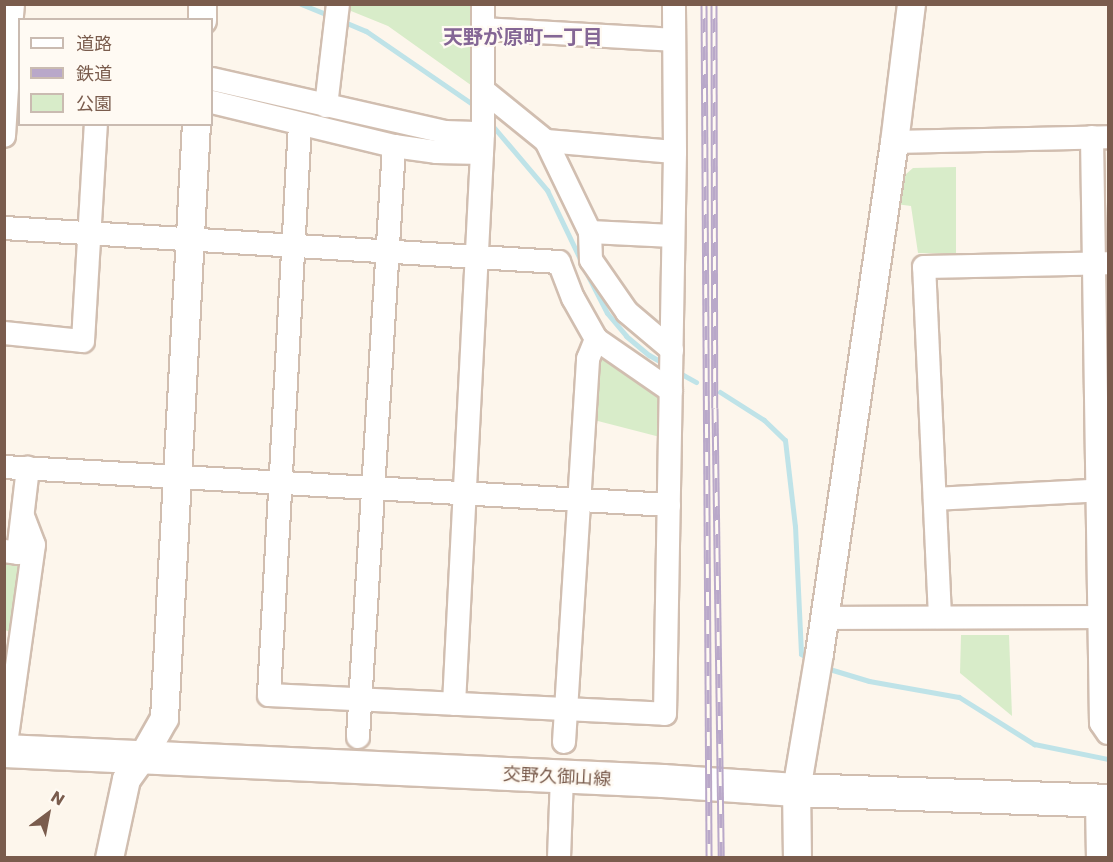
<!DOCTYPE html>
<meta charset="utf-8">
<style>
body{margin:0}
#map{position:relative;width:1113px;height:862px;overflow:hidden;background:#fdf6ec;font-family:Poppins,"Noto Sans JP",sans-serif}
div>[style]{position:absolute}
.green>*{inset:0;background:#d8ecc9}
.stream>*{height:5px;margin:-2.5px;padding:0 2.5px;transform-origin:2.5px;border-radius:2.5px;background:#bfe3e8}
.roads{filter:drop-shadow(2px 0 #d1beb0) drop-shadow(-2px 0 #d1beb0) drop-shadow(0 2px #d1beb0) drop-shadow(0 -2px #d1beb0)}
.minor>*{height:22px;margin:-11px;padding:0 11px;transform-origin:11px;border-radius:11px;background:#fff}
.tertiary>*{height:27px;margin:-13.5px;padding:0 13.5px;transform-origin:13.5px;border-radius:13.5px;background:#fff}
.secondary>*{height:32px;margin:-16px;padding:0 16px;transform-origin:16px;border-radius:16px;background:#fff}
.rail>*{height:7px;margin-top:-3.5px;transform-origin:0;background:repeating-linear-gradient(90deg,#fffaf3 0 14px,#b9a8c9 0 28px);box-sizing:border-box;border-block:2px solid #b9a8c9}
span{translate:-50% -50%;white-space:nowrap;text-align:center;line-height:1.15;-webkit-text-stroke:4.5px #fffaf3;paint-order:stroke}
.street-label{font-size:18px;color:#7a5c4d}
.neighbourhood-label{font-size:20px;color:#846695;font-weight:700}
.frame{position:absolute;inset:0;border:6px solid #7a5c4d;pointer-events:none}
.legend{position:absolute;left:18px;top:18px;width:195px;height:108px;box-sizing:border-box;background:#fffaf3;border:2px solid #cabbb1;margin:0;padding:8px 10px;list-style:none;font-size:18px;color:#7a5c4d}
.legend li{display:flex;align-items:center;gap:12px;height:30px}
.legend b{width:30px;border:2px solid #cabbb1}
.north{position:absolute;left:18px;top:784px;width:60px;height:60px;-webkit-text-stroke:4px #fffaf3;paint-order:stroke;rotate:32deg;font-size:16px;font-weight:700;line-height:24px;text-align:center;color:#7a5c4d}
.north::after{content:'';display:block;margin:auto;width:21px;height:27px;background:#7a5c4d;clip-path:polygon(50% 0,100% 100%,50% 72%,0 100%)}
</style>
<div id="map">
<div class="green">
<div style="clip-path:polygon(351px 5px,473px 5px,475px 88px,388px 26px,351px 11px)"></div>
<div style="clip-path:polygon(956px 167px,956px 254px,918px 253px,911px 206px,896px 204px,898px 181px,913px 168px)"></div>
<div style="clip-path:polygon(598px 350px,662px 394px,660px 437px,594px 420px)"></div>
<div style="clip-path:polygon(4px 563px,24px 565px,15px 634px,5px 630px)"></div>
<div style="clip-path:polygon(961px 635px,1009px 635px,1012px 716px,960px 673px)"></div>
</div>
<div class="stream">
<div style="left:301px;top:4px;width:31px;rotate:22deg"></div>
<div style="left:342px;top:21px;width:26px;rotate:23deg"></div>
<div style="left:366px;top:31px;width:132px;rotate:34.5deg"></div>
<div style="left:491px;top:124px;width:87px;rotate:49.7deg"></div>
<div style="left:547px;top:190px;width:81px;rotate:64.4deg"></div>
<div style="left:586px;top:272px;width:46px;rotate:62.9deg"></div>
<div style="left:607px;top:313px;width:30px;rotate:50deg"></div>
<div style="left:626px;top:336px;width:30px;rotate:40deg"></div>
<div style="left:649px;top:355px;width:20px;rotate:30deg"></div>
<div style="left:676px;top:371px;width:23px;rotate:29deg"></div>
<div style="left:720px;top:392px;width:52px;rotate:32.5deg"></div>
<div style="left:764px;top:420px;width:29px;rotate:44deg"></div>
<div style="left:785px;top:440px;width:87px;rotate:83.4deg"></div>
<div style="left:795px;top:526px;width:128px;rotate:87.3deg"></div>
<div style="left:801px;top:654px;width:9px;rotate:32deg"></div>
<div style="left:826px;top:668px;width:45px;rotate:16.8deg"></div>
<div style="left:869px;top:681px;width:91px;rotate:10.1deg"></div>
<div style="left:959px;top:697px;width:89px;rotate:32.1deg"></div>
<div style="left:1034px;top:744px;width:76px;rotate:11.5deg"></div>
</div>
<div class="roads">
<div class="minor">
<div style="left:13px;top:4px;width:36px;rotate:95deg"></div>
<div style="left:10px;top:40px;width:10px;rotate:17deg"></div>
<div style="left:484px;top:29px;width:190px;rotate:3.3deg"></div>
<div style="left:212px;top:79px;width:239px;rotate:12.8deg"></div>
<div style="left:445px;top:132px;width:38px;rotate:2deg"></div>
<div style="left:483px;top:90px;width:81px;rotate:39deg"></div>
<div style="left:546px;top:141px;width:101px;rotate:64.2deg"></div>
<div style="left:590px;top:232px;width:28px;rotate:88deg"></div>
<div style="left:591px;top:260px;width:63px;rotate:55.3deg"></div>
<div style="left:627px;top:312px;width:59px;rotate:40.2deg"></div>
<div style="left:212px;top:102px;width:187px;rotate:13.6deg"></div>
<div style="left:394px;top:146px;width:42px;rotate:8.1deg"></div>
<div style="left:436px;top:152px;width:46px;rotate:1.2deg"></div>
<div style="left:326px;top:106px;width:103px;rotate:-83.3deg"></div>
<div style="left:300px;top:124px;width:572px;rotate:93.11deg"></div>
<div style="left:269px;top:695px;width:396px;rotate:2.7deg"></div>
<div style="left:665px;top:714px;width:562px;rotate:-88.98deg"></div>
<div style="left:675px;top:152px;width:148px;rotate:-90.4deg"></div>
<div style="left:4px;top:136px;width:96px;rotate:-86.4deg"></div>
<div style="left:1092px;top:137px;width:586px;rotate:89.12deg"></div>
<div style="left:1101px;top:723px;width:12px;rotate:55deg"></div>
<div style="left:546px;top:141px;width:129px;rotate:4.9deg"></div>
<div style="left:894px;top:142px;width:214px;rotate:-1.3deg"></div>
<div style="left:4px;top:228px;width:556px;rotate:3.51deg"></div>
<div style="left:559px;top:262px;width:39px;rotate:69deg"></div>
<div style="left:573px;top:298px;width:47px;rotate:60.7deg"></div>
<div style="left:590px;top:232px;width:83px;rotate:2.8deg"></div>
<div style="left:4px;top:333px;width:79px;rotate:5.8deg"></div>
<div style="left:83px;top:341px;width:217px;rotate:-86.6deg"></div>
<div style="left:4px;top:467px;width:666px;rotate:3.27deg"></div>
<div style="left:935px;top:499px;width:173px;rotate:-3deg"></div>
<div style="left:4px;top:551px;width:14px;rotate:8deg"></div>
<div style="left:18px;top:553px;width:86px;rotate:-83.3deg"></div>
<div style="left:940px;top:617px;width:350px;rotate:-92.6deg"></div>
<div style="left:924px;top:267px;width:184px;rotate:-1.2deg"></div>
<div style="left:824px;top:618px;width:276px;rotate:-0.2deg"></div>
<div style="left:454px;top:704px;width:572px;rotate:-87.09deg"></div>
<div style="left:483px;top:133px;width:129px;rotate:-90deg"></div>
<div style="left:358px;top:737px;width:592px;rotate:-86.51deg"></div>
<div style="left:564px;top:742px;width:384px;rotate:-86.4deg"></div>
<div style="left:588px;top:359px;width:22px;rotate:-68deg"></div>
<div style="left:596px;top:339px;width:91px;rotate:34.7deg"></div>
<div style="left:5px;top:751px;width:208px;rotate:-82deg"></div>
<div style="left:34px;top:545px;width:31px;rotate:-111deg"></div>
<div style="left:559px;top:858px;width:81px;rotate:-87.9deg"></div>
</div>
<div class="tertiary">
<div style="left:202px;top:20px;width:16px;rotate:-90deg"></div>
<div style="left:1099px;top:801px;width:57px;rotate:89deg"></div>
<div style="left:109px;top:858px;width:81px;rotate:-77.9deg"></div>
<div style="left:126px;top:779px;width:27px;rotate:-54deg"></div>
<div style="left:142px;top:757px;width:45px;rotate:-60.6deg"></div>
<div style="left:164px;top:718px;width:595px;rotate:-86.92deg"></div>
<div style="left:797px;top:858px;width:68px;rotate:-90.8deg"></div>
<div style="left:796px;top:790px;width:139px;rotate:-80.5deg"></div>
<div style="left:819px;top:653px;width:516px;rotate:-81.65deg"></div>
<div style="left:894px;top:142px;width:139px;rotate:-83deg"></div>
</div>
<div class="secondary">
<div style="left:4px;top:751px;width:660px;rotate:2.61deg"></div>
<div style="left:663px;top:781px;width:133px;rotate:3.9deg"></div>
<div style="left:796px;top:790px;width:312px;rotate:2deg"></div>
</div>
</div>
<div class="rail">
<div style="left:704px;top:4px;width:854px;rotate:89.66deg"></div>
<div style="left:714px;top:4px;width:404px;rotate:89.9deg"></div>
<div style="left:715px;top:408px;width:450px;rotate:89.2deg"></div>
</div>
<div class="street-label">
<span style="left:557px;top:777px;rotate:3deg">交野久御山線</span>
</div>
<div class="neighbourhood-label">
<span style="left:523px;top:37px">天野が原町一丁目</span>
</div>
<div class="frame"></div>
<ul class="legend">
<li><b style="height:8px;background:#fff"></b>道路</li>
<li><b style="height:8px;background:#b9a8c9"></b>鉄道</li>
<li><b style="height:16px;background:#d8ecc9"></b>公園</li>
</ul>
<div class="north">N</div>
</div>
